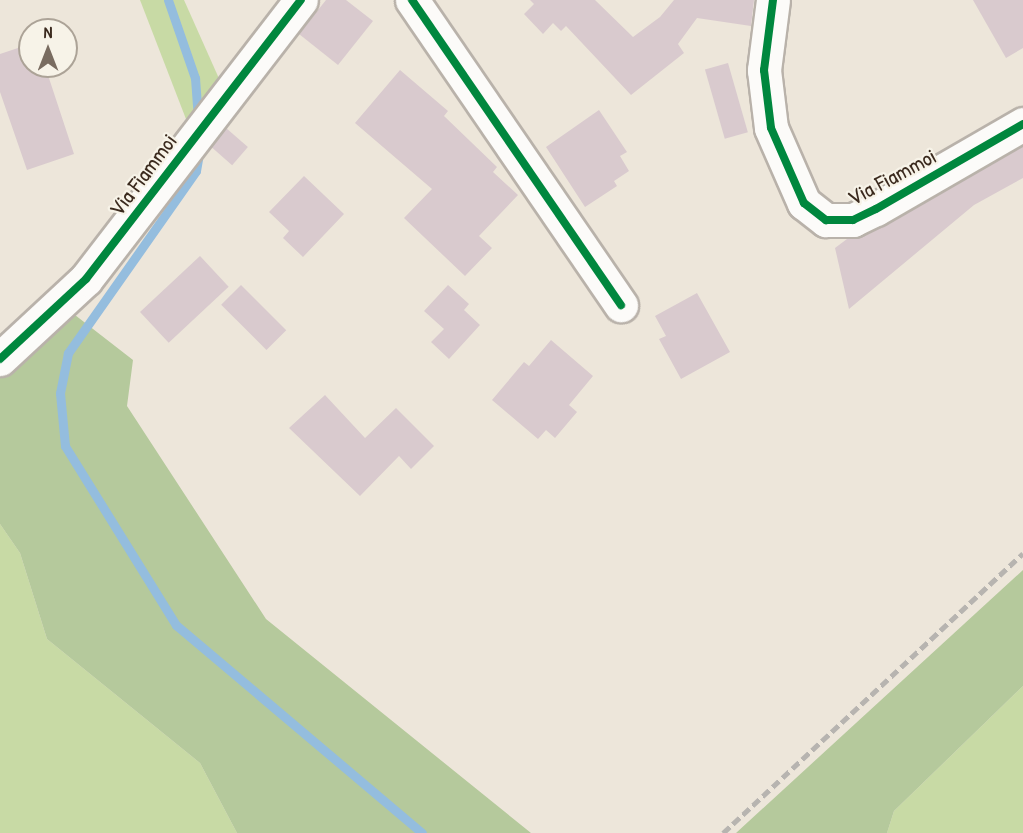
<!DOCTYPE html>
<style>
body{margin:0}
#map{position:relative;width:1023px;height:833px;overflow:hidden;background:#ede6da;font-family:"Patrick Hand",sans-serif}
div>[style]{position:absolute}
.green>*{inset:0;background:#c8daa5}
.forest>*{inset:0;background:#b5c99c}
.stream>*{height:9px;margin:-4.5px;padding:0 4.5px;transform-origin:4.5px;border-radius:4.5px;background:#94bdde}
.building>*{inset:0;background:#d9cace;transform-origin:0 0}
.roads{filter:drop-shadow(2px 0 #b9b2aa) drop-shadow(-2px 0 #b9b2aa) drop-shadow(0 2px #b9b2aa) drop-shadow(0 -2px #b9b2aa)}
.minor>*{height:33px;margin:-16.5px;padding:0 16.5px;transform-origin:16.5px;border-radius:16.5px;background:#fcfbf9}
.rail>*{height:4.5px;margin-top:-2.25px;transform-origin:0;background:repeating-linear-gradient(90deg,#b7b4b0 0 9px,transparent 0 13.5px)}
.cycleway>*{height:8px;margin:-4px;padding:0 4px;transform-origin:4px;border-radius:4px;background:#00873e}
span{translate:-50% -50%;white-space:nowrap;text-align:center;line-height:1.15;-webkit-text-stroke:4.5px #f7f3e8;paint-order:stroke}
.street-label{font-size:22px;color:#3b2a1e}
.north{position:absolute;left:18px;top:18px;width:60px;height:60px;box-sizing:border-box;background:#f7f3e8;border:2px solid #aca397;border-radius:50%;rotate:0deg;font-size:16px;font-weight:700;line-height:24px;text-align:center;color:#3b2a1e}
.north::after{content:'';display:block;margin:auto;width:21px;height:27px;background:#796c60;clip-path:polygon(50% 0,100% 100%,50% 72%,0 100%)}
</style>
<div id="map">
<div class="green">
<div style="clip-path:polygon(140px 0,184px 0,221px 83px,191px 132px)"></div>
<div style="clip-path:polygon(0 524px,20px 553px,47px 639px,200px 763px,237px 833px,0 833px)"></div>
<div style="clip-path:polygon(1023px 686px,1023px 833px,887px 833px,894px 811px)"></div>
</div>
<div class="forest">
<div style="clip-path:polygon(75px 315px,133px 360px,127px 406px,266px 619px,531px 833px,237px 833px,200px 763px,47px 639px,20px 553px,0 524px,0 351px)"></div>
<div style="clip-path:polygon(1023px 570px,1023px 686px,894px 811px,887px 833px,736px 833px)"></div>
</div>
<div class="stream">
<div style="left:168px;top:0;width:83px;rotate:70.9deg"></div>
<div style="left:195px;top:78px;width:41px;rotate:85.8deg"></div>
<div style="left:200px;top:148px;width:23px;rotate:100deg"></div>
<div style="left:196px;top:171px;width:223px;rotate:125.1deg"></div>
<div style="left:68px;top:353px;width:41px;rotate:101.3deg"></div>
<div style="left:60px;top:393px;width:53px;rotate:84.6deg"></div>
<div style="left:65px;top:446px;width:211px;rotate:58.2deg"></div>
<div style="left:176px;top:625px;width:322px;rotate:40.2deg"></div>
</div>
<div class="building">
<div style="clip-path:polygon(326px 0,346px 0,373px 21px,338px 65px,299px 34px)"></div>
<div style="clip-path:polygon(530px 0,595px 0,633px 37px,660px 17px,674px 0,754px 0,751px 26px,697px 18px,678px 44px,684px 53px,631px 95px,566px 26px,561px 31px,553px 23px,543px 34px,524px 14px,534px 4px)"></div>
<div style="clip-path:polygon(973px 0,1023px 0,1023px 48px,1006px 58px)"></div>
<div style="clip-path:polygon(30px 44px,30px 66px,45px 66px,74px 154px,27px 170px,0 92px,0 54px)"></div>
<div style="left:728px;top:63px;width:72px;height:24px;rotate:74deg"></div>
<div style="clip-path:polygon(400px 70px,448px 111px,444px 116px,497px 167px,493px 172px,518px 195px,479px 236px,492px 248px,465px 276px,404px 218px,432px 189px,355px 123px)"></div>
<div style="clip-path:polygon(599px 110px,627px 152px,620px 156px,629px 171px,614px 181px,617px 186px,585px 207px,546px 147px)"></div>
<div style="left:226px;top:128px;width:29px;height:24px;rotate:41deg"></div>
<div style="clip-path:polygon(1023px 146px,1023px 178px,974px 205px,849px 309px,835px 248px,847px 239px,885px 225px)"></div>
<div style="clip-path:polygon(304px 176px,344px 214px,303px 257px,283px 238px,289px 231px,269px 212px)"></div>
<div style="left:200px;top:256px;width:42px;height:82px;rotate:47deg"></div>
<div style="left:241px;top:285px;width:64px;height:28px;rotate:45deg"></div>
<div style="clip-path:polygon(448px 285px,469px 304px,464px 310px,480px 325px,449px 359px,431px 342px,444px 329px,424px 311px)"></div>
<div style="clip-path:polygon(697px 293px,730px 352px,681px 379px,659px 339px,666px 336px,655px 316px)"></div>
<div style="clip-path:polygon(551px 340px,593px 376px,569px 405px,577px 412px,555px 438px,546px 430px,538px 439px,492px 400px,524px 362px,529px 366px)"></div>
<div style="clip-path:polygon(325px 395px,365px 438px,396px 408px,434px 446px,411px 469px,399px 456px,360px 496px,289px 428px)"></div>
</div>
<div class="roads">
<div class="minor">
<div style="left:412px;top:0;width:370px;rotate:55.6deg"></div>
<div style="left:773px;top:0;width:71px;rotate:97.3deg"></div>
<div style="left:764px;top:70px;width:58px;rotate:83.1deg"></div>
<div style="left:771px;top:128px;width:82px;rotate:66.3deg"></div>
<div style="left:804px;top:203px;width:28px;rotate:38deg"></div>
<div style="left:826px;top:220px;width:27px"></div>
<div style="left:853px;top:220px;width:25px;rotate:-26deg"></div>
<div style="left:876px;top:209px;width:170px;rotate:-30deg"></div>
<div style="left:0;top:359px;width:117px;rotate:-42.9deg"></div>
<div style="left:86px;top:279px;width:352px;rotate:-52.4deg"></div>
</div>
</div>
<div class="rail">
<div style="left:723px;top:833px;width:410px;rotate:-43deg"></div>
</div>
<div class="cycleway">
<div style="left:412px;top:0;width:370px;rotate:55.6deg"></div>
<div style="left:773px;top:0;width:71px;rotate:97.3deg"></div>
<div style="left:764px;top:70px;width:58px;rotate:83.1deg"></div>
<div style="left:771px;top:128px;width:82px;rotate:66.3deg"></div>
<div style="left:804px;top:203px;width:28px;rotate:38deg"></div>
<div style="left:826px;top:220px;width:27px"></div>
<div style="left:853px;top:220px;width:25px;rotate:-26deg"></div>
<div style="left:876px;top:209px;width:170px;rotate:-30deg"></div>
<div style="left:0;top:359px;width:117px;rotate:-42.9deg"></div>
<div style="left:86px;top:279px;width:352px;rotate:-52.4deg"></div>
</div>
<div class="street-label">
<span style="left:143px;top:175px;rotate:-53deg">Via Fiammoi</span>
<span style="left:892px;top:177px;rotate:-28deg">Via Fiammoi</span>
</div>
<div class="north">N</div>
</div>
